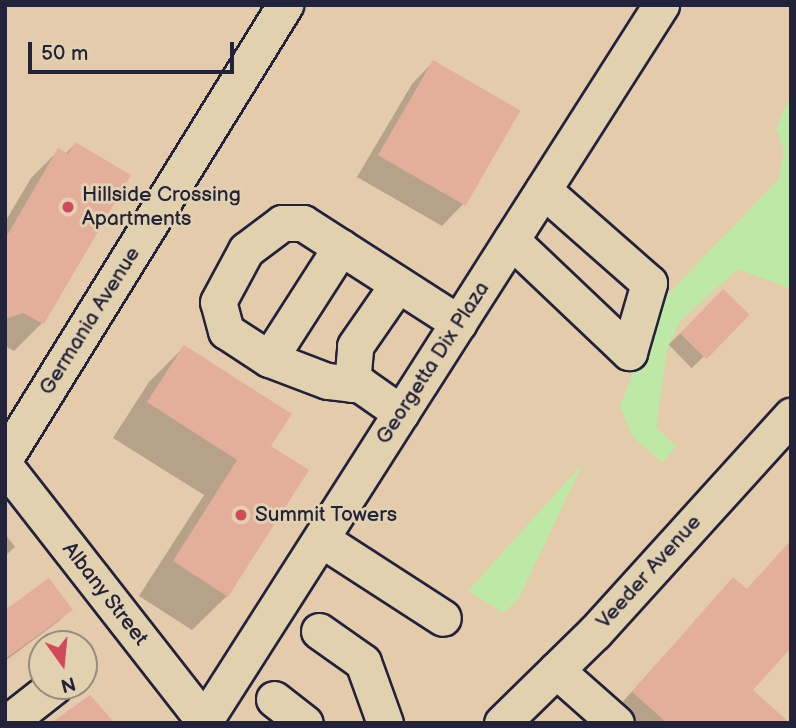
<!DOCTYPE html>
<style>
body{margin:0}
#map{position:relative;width:796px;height:728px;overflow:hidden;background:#e4cbab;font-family:"Balsamiq Sans",sans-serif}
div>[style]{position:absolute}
.green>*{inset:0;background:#bde8a6}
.shadow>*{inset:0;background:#0003;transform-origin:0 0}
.building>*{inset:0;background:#e3af9b;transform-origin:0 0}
.roads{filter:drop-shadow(2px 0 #22223b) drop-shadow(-2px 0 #22223b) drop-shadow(0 2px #22223b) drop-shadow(0 -2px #22223b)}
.minor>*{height:35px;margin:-17.5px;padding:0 17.5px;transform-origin:17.5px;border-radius:17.5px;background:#e2d1ae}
.dots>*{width:19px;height:19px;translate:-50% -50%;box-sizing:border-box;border:4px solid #e2d1ae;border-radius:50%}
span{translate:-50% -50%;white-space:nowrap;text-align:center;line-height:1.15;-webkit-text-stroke:6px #e2d1ae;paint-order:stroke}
.poi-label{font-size:21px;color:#22223b}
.left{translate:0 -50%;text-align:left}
.street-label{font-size:21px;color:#22223b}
.frame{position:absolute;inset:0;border:7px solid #22223b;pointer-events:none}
.north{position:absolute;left:28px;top:630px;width:70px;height:70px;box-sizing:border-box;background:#e2d1ae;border:2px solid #958b80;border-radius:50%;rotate:165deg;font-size:19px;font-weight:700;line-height:28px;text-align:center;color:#22223b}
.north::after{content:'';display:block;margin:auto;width:24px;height:32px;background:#d1495b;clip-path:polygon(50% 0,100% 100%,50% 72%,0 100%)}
.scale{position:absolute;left:28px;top:42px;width:206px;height:32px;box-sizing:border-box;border:4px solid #22223b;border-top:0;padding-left:9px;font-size:21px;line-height:24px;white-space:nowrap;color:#22223b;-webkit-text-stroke:5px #e2d1ae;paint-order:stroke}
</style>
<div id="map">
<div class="green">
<div style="clip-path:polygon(791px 94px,791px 289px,738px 269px,680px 321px,667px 351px,656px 427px,676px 446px,662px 463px,632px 436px,620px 406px,660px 302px,779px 179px,784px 150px,776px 129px)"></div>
<div style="clip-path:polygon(583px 463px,519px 598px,504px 613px,468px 591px)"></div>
</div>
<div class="shadow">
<div style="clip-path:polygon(433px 62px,463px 204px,442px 226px,357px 177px,412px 84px)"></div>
<div style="clip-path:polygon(75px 144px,129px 176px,42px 323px,14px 351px,5px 346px,5px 222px,31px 178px,59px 150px,65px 154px)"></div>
<div style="left:724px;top:291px;width:33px;height:77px;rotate:46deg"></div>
<div style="clip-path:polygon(184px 347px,269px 446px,227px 596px,192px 630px,139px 596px,204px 495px,113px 438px,149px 382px)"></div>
<div style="clip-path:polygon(5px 534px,15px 547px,5px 556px)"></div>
<div style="clip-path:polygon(791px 542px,751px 691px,788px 723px,618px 723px,610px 716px,733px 579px,746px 590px)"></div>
<div style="clip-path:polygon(70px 610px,59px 621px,5px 661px,5px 612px)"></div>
</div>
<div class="building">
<div style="left:433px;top:60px;width:101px;height:110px;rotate:30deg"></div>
<div style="clip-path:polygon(75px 142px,131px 175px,44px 324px,23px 313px,5px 319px,5px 239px,58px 148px,68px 154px)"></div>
<div style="left:723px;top:289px;width:37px;height:62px;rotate:44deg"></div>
<div style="clip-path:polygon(184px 345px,292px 414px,271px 446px,309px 470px,228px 597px,173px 561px,237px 460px,147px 402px)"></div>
<div style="clip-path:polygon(791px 540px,791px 648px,753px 690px,790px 723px,667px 723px,632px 692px,733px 577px,747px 589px)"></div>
<div style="clip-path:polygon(49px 578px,73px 610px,5px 659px,5px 610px)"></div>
<div style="clip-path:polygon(90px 695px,115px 723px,51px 723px)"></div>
</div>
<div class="roads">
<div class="minor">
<div style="left:511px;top:240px;width:163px;rotate:43.5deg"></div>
<div style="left:629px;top:352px;width:72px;rotate:-73.8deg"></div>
<div style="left:649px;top:283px;width:141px;rotate:-138.7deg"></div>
<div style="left:269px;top:359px;width:133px;rotate:-57.3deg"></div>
<div style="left:352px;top:384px;width:38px;rotate:-85deg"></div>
<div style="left:355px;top:346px;width:75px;rotate:-55.3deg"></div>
<div style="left:401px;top:413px;width:49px;rotate:-145deg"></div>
<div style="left:361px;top:385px;width:34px;rotate:-173deg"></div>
<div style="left:327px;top:381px;width:62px;rotate:-159.2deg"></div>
<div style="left:269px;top:359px;width:51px;rotate:-146.9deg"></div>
<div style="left:226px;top:331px;width:30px;rotate:-105deg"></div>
<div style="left:218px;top:302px;width:59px;rotate:-61.7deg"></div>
<div style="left:246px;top:250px;width:45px;rotate:-36.9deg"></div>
<div style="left:282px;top:223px;width:21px"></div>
<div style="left:303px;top:223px;width:185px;rotate:32.7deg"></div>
<div style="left:5px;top:458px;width:533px;rotate:-58.28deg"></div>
<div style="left:5px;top:466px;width:326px;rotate:52deg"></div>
<div style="left:321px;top:539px;width:145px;rotate:32.9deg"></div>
<div style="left:319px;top:631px;width:54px;rotate:35.2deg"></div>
<div style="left:363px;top:662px;width:65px;rotate:70.2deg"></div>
<div style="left:556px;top:670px;width:80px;rotate:41.5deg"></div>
<div style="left:274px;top:699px;width:39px;rotate:38deg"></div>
<div style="left:7px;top:723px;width:60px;rotate:-38.2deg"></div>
<div style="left:203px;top:723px;width:852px;rotate:-57.47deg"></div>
<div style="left:502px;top:723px;width:130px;rotate:-44.4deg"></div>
<div style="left:595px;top:632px;width:292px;rotate:-47.8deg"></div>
</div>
</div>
<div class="dots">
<div style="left:68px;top:207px;background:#d1495b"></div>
<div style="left:241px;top:515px;background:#d1495b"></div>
</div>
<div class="poi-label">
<span class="left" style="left:82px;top:207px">Hillside Crossing<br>Apartments</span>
<span class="left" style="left:255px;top:515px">Summit Towers</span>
</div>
<div class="street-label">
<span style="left:90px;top:321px;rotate:-58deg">Germania Avenue</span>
<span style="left:433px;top:363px;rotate:-57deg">Georgetta Dix Plaza</span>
<span style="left:649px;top:572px;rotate:-48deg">Veeder Avenue</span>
<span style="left:105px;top:594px;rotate:52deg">Albany Street</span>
</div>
<div class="frame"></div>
<div class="north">N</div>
<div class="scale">50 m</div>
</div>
